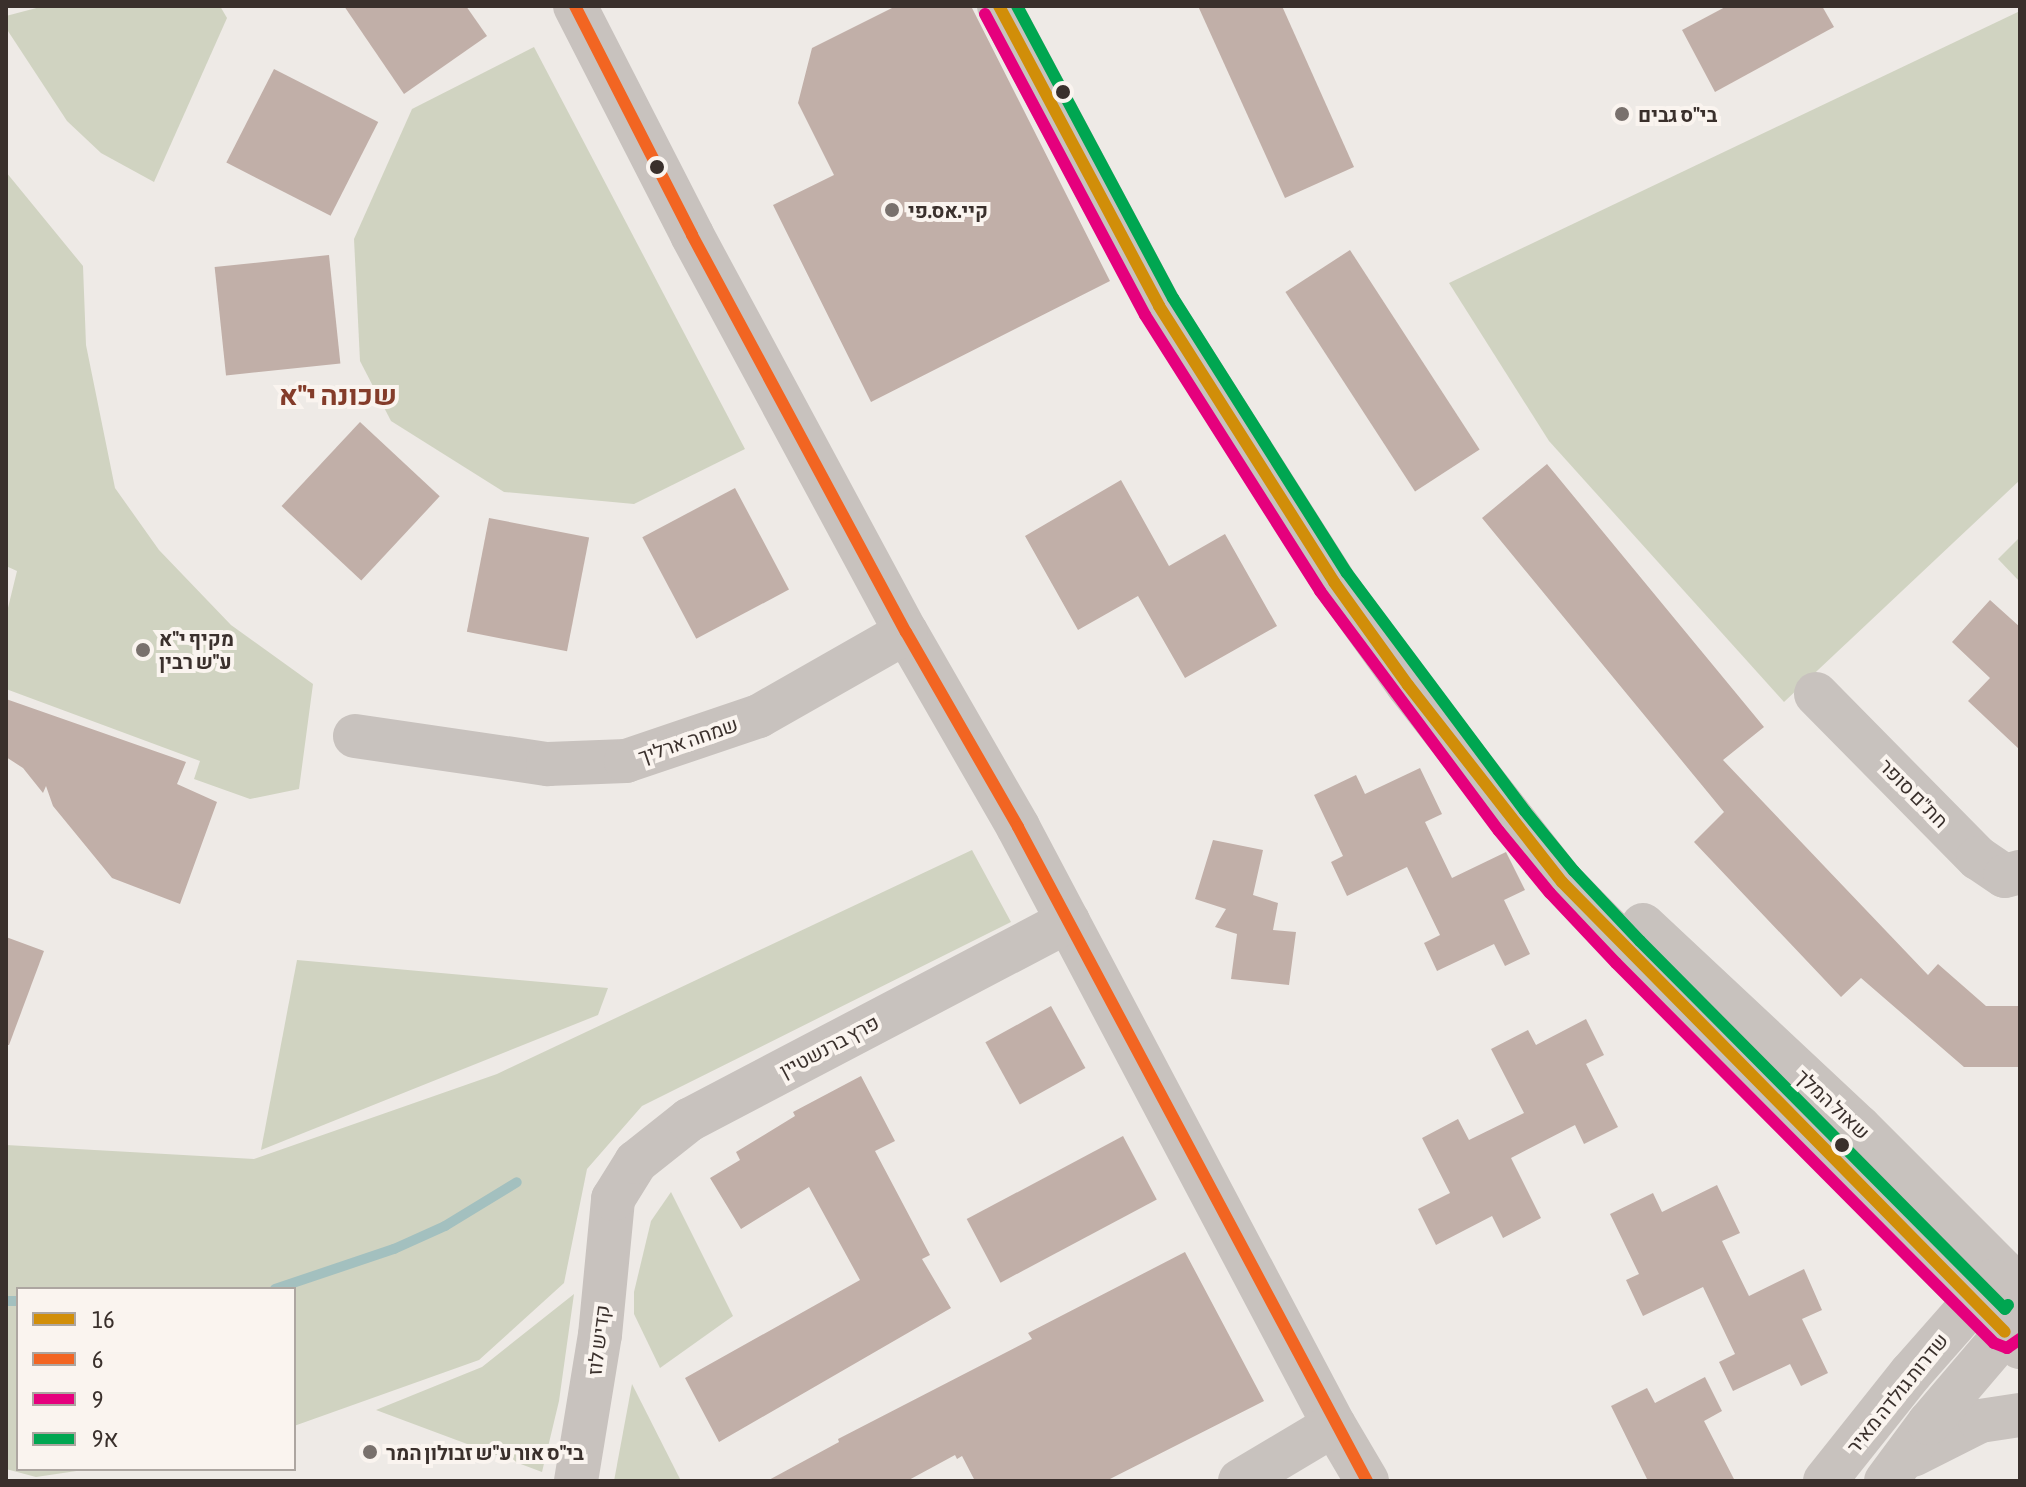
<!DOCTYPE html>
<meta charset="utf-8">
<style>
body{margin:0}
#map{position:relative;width:2026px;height:1487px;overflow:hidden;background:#eeeae6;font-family:"Asap Condensed",Heebo,sans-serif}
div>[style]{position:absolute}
.green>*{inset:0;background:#d0d3c1}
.stream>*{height:10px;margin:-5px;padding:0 5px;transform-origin:5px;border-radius:5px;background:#a3c0bf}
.building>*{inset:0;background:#c1afa8;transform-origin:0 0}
.minor>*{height:44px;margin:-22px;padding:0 22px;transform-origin:22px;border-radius:22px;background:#c8c2be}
.bus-1>*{height:12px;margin:-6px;padding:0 6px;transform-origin:6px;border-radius:6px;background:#d18e09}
.bus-2>*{height:12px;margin:-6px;padding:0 6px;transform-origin:6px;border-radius:6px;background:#f26522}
.bus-3>*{height:12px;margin:-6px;padding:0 6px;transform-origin:6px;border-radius:6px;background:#e5007d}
.bus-4>*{height:12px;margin:-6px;padding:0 6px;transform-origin:6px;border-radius:6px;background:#00a651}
.dots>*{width:22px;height:22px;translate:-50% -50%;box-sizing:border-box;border:4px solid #faf4ef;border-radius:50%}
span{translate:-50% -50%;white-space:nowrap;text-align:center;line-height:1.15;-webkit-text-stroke:8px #faf4ef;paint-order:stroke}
.poi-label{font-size:20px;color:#3a302c;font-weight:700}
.left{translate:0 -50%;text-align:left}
.street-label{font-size:20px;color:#3a302c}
.district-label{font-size:28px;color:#843c2a;font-weight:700}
.frame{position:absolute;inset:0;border:8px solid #3a302c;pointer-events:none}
.legend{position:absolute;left:16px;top:1287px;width:280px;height:184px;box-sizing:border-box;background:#faf4ef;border:2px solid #ada6a1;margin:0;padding:10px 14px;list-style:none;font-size:24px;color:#3a302c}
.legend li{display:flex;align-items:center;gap:16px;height:40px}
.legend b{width:40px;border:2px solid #ada6a1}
</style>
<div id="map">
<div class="green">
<div style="clip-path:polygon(44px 6px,220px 6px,227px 18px,154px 182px,101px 153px,67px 121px,6px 28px,6px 16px)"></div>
<div style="clip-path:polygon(2020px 11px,2020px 480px,1784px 702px,1549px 441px,1449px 283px)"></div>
<div style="clip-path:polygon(534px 47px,745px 449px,634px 504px,504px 492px,391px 421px,360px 361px,354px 239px,412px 109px)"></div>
<div style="clip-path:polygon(6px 172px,83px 266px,86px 345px,115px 488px,159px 550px,231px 625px,313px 684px,299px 789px,250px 799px,194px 779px,200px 761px,6px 689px,6px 616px,17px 571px,6px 566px)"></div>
<div style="clip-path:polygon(2020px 537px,2020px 582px,1998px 559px)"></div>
<div style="clip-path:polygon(972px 850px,1011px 922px,642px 1106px,587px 1169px,564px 1283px,479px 1360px,294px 1426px,294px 1289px,18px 1289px,18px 1469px,90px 1469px,36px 1477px,6px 1469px,6px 1145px,254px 1159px,497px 1074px)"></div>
<div style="clip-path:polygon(297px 960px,608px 988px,598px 1015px,261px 1150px)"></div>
<div style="clip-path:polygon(671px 1192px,733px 1316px,660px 1368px,634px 1314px,634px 1292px,651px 1221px)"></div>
<div style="clip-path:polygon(574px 1294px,559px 1401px,542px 1472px,376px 1410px,482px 1367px)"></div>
<div style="clip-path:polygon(632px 1384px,681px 1481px,614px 1481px)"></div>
</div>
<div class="stream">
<div style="left:275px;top:1289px;width:126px;rotate:-18.6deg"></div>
<div style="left:394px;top:1249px;width:56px;rotate:-24.3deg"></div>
<div style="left:445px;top:1226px;width:84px;rotate:-31.4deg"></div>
<div style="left:6px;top:1301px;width:12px"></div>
</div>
<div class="building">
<div style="clip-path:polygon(344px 6px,466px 6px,487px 36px,404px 94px)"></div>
<div style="clip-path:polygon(896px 6px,971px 6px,1110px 281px,871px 402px,773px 205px,834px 175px,798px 103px,812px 48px)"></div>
<div style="clip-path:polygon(1198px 6px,1282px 6px,1354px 167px,1285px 198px)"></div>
<div style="clip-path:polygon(1727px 6px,1822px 6px,1834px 27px,1715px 92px,1682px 30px)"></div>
<div style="left:274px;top:69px;width:117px;height:105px;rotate:27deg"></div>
<div style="left:1350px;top:250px;width:238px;height:77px;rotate:57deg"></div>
<div style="left:329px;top:255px;width:109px;height:115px;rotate:84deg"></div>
<div style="left:360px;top:422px;width:109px;height:115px;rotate:43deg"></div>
<div style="clip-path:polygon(1547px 464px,1764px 727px,1723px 760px,1928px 975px,1938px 964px,1986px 1006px,2020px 1006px,2020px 1067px,1964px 1067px,1861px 978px,1841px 997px,1694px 842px,1724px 812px,1482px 518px)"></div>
<div style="clip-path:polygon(1121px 480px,1169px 566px,1225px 534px,1277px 626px,1185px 678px,1138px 596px,1078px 630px,1025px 536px)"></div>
<div style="left:735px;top:488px;width:115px;height:105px;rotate:62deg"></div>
<div style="left:489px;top:518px;width:102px;height:116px;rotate:11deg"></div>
<div style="clip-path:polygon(1990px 600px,2020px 627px,2020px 750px,1968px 701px,1990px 678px,1952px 642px)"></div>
<div style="clip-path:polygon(6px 699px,186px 762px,177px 784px,217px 802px,180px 904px,112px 878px,53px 806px,46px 786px,43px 793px,23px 768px,6px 757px)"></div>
<div style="clip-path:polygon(1420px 768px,1442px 814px,1425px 822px,1452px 878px,1506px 852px,1525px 890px,1504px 900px,1530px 954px,1505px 966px,1494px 944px,1437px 971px,1424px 943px,1440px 935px,1407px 867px,1347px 896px,1331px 862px,1343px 856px,1314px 795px,1356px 775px,1365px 794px)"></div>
<div style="clip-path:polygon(1213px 840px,1263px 850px,1253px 895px,1278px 903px,1273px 930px,1296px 932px,1289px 985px,1231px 979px,1237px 934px,1215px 927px,1226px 909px,1195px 899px)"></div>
<div style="clip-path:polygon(6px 937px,44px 951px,9px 1045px,6px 1045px)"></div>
<div style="left:1051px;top:1006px;width:71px;height:75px;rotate:61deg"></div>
<div style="clip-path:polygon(1586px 1019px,1604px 1055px,1586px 1064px,1618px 1127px,1584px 1144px,1575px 1125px,1511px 1158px,1541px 1218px,1503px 1238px,1492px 1216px,1436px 1245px,1418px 1209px,1450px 1193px,1422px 1138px,1458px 1119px,1469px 1140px,1524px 1113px,1491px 1049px,1528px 1030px,1536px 1045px)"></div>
<div style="clip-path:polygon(861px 1076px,895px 1141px,875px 1151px,930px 1255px,922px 1259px,951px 1308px,719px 1442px,685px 1378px,860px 1280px,809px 1187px,741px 1229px,710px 1178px,740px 1160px,736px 1152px,795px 1116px,793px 1112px)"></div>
<div style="left:1123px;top:1136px;width:72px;height:177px;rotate:62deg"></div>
<div style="clip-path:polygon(1717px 1185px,1740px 1233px,1722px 1241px,1749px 1296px,1804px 1269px,1822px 1310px,1802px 1319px,1828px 1373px,1801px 1386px,1790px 1364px,1733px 1391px,1719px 1362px,1735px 1354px,1703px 1287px,1643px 1316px,1626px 1280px,1639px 1274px,1610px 1214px,1653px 1193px,1662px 1212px)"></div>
<div style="clip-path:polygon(1185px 1252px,1264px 1401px,1106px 1481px,975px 1481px,962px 1456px,957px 1459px,955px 1455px,907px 1481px,767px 1481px,839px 1442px,838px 1439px,1032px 1339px,1028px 1333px)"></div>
<div style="clip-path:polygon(1705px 1377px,1722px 1411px,1704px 1421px,1735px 1481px,1648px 1481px,1611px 1406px,1647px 1388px,1655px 1403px)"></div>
</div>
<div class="minor">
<div style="left:575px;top:6px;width:257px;rotate:62.9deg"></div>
<div style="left:692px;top:235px;width:451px;rotate:61.7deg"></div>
<div style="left:906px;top:632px;width:225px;rotate:60.1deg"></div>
<div style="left:1018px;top:827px;width:676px;rotate:62.15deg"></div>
<div style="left:1334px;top:1425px;width:65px;rotate:59.5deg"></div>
<div style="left:999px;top:6px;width:340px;rotate:61.9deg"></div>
<div style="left:1159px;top:306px;width:327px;rotate:57.6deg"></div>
<div style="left:1334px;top:582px;width:127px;rotate:54.3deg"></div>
<div style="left:1408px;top:685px;width:250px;rotate:52deg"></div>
<div style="left:1562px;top:882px;width:653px;rotate:45.43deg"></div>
<div style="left:1816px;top:694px;width:231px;rotate:45.4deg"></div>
<div style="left:1978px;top:858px;width:32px;rotate:34deg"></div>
<div style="left:2005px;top:876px;width:16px;rotate:-15deg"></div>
<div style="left:355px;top:736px;width:195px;rotate:8.3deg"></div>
<div style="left:548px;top:764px;width:78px;rotate:-2.2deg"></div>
<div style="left:626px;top:761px;width:140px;rotate:-18.7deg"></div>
<div style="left:759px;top:716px;width:169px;rotate:-29.7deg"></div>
<div style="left:1643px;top:925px;width:296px;rotate:43.1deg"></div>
<div style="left:1859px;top:1127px;width:228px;rotate:45deg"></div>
<div style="left:1913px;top:1455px;width:75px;rotate:-26.9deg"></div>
<div style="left:1980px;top:1421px;width:40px;rotate:-8.5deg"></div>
<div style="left:576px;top:1481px;width:148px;rotate:-80.7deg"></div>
<div style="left:600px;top:1335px;width:137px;rotate:-84.5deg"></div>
<div style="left:613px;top:1199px;width:44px;rotate:-58.1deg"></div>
<div style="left:636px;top:1162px;width:68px;rotate:-38.4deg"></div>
<div style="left:689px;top:1120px;width:428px;rotate:-27.7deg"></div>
<div style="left:1240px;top:1481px;width:109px;rotate:-30.8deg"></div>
<div style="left:1825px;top:1481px;width:138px;rotate:-51.5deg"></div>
<div style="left:1911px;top:1373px;width:123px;rotate:-48.6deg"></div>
<div style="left:1886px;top:1481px;width:72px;rotate:-53.4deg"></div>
<div style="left:1929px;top:1423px;width:140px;rotate:-49.6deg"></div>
</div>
<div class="bus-1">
<div style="left:999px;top:6px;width:340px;rotate:61.9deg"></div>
<div style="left:1159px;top:306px;width:327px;rotate:57.6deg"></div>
<div style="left:1334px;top:582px;width:127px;rotate:54.3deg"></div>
<div style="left:1408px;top:685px;width:250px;rotate:52deg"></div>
<div style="left:1562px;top:882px;width:631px;rotate:45.45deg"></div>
</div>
<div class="bus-2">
<div style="left:575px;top:6px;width:257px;rotate:62.9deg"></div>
<div style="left:692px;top:235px;width:451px;rotate:61.7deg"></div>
<div style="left:906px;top:632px;width:225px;rotate:60.1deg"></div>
<div style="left:1018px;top:827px;width:741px;rotate:61.91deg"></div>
</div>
<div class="bus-3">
<div style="left:985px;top:14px;width:341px;rotate:62deg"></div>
<div style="left:1145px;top:315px;width:327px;rotate:57.6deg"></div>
<div style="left:1320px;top:591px;width:299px;rotate:53.3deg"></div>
<div style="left:1499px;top:831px;width:80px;rotate:50.6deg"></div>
<div style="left:1550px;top:893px;width:96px;rotate:46.7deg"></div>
<div style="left:1616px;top:963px;width:536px;rotate:45.15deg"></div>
<div style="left:1994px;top:1343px;width:14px;rotate:21deg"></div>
<div style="left:2007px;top:1348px;width:16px;rotate:-35deg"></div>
</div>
<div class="bus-4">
<div style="left:1017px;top:6px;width:331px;rotate:61.9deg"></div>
<div style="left:1173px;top:298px;width:325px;rotate:57.7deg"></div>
<div style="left:1347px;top:573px;width:297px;rotate:53.2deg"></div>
<div style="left:1525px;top:811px;width:77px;rotate:50.8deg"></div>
<div style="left:1574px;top:871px;width:96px;rotate:46.7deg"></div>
<div style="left:1640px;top:941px;width:518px;rotate:45.23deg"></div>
<div style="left:2005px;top:1309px;width:5px;rotate:-53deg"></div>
</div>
<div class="dots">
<div style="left:1063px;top:92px;background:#3a302c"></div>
<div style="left:1622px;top:114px;background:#79716d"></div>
<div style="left:657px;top:167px;background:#3a302c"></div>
<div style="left:892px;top:210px;background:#79716d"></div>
<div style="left:143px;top:650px;background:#79716d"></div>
<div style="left:1842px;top:1145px;background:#3a302c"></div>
<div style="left:370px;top:1452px;background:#79716d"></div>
</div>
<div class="poi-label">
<span class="left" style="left:1638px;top:114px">בי"ס גבים</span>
<span class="left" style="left:908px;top:210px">קיי.אס.פי</span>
<span class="left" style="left:159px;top:650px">מקיף י"א<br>ע"ש רבין</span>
<span class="left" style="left:386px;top:1452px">בי"ס אור ע"ש זבולון המר</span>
</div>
<div class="street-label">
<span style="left:688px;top:740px;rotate:-19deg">שמחה ארליך</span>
<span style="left:1914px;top:793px;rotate:45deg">חת"ם סופר</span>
<span style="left:829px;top:1046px;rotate:-28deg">פרץ ברנשטיין</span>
<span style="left:1833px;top:1104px;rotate:43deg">שאול המלך</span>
<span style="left:598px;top:1340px;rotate:-83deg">קדיש לוז</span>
<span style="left:1897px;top:1393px;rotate:-51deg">שדרות גולדה מאיר</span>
</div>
<div class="district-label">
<span style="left:338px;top:395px">שכונה י"א</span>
</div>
<div class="frame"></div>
<ul class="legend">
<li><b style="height:10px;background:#d18e09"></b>16</li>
<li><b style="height:10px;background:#f26522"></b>6</li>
<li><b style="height:10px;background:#e5007d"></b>9</li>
<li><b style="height:10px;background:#00a651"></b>9א</li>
</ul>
</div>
